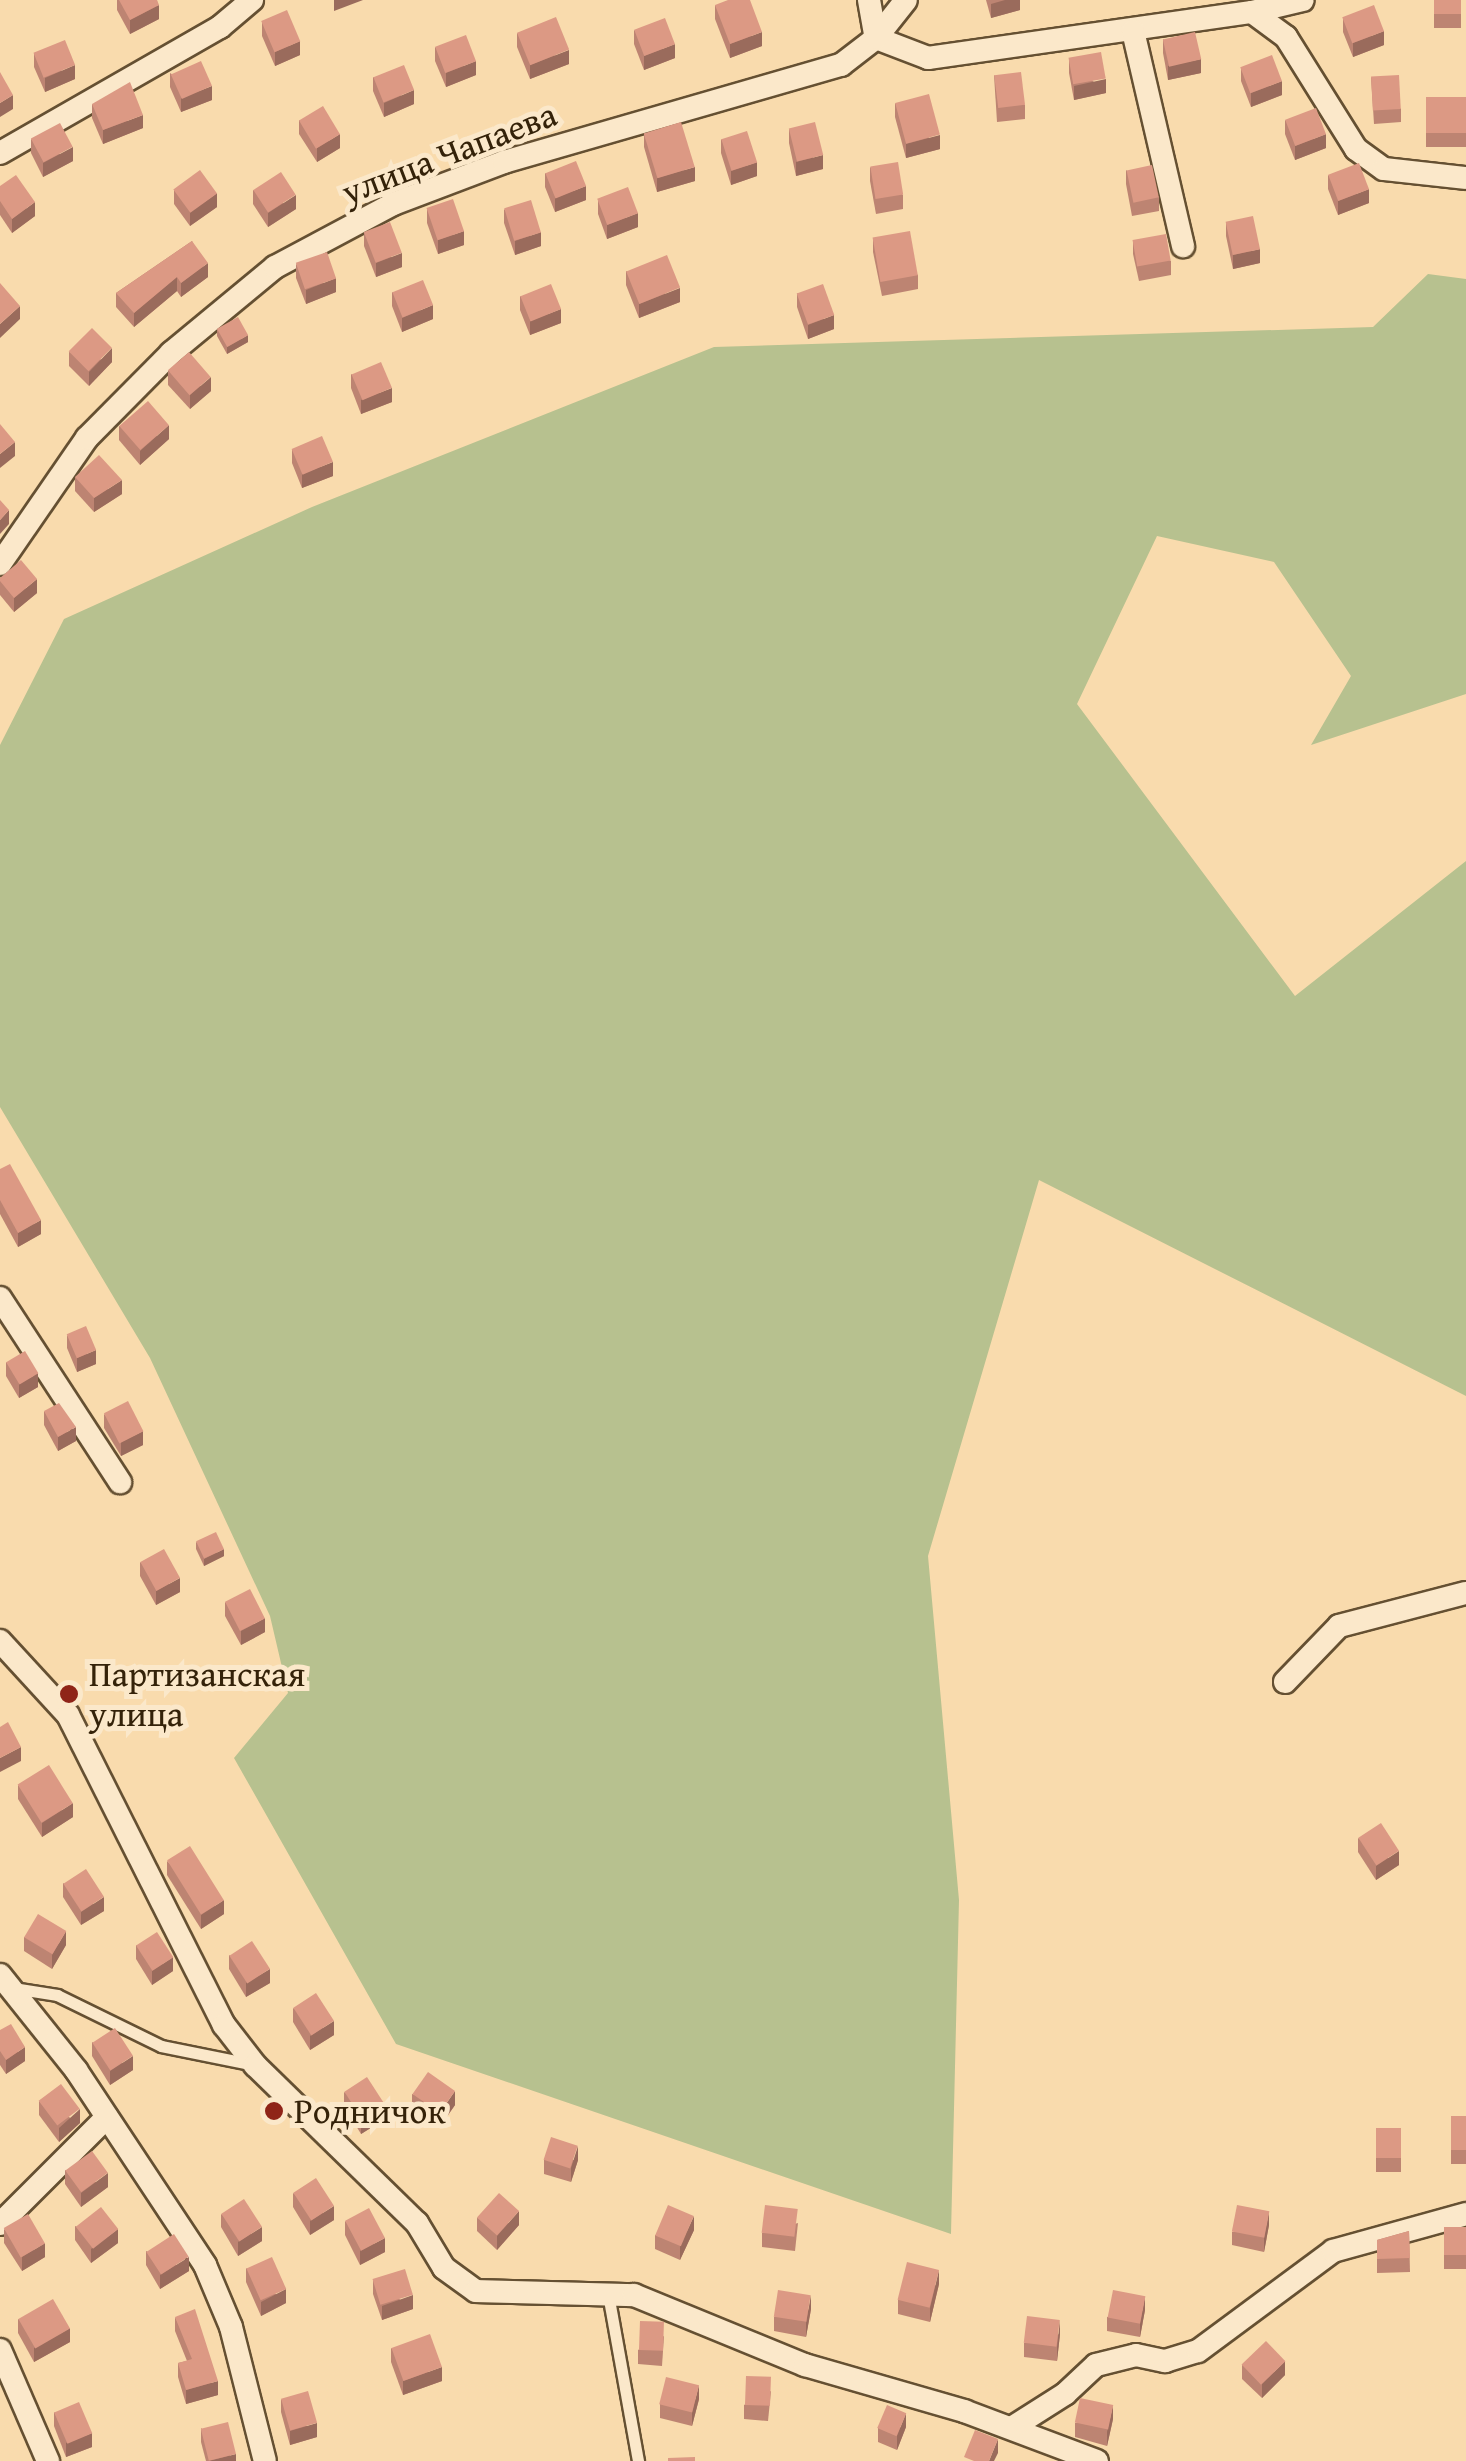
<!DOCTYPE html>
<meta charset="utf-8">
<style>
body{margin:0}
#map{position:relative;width:1466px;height:2461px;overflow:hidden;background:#f9dbad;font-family:"Gentium Book Plus",serif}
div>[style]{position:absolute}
.green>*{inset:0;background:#b7c18f}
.roads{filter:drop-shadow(2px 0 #655032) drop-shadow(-2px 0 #655032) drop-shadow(0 2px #655032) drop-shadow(0 -2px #655032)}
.lane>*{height:11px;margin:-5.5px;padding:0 5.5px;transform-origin:5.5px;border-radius:5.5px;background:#fbe8ca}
.street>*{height:22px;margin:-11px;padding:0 11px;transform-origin:11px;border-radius:11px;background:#fbe8ca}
.wall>*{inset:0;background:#bd8472;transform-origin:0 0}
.shaded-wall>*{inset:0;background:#9a6b5c}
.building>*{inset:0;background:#dc9984;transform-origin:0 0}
.dots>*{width:28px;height:28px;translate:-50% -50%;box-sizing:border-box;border:5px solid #fbe8ca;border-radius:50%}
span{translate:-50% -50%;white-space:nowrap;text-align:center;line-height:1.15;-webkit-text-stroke:10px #fbe8ca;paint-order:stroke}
.street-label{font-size:35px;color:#342209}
.poi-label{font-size:35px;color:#342209}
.left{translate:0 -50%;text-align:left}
</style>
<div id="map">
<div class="green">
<div style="clip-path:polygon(1428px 274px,1466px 279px,1466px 694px,1311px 745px,1351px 676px,1274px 562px,1157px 536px,1077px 704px,1295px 996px,1466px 861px,1466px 1396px,1039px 1180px,928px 1556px,959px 1900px,951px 2234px,396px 2044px,234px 1758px,288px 1693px,270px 1616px,150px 1358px,0 1107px,0 745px,64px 619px,312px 507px,714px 347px,1373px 327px)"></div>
</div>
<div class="roads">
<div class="lane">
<div style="left:13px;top:1988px;width:45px;rotate:9deg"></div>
<div style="left:57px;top:1995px;width:116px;rotate:26.1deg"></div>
<div style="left:161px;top:2046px;width:91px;rotate:11.4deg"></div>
<div style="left:608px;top:2294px;width:170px;rotate:79.8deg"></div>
</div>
<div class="street">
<div style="left:869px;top:0;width:39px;rotate:80deg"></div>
<div style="left:876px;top:38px;width:56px;rotate:21deg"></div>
<div style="left:928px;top:58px;width:327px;rotate:-8.1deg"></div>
<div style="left:1252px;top:12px;width:42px;rotate:36.3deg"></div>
<div style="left:1286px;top:37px;width:132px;rotate:58deg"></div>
<div style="left:1356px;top:149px;width:34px;rotate:36deg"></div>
<div style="left:1384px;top:169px;width:82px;rotate:6.3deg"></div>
<div style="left:1252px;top:12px;width:52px;rotate:-13.2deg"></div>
<div style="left:1133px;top:31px;width:221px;rotate:76.9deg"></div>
<div style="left:0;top:153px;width:254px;rotate:-29.8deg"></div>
<div style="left:220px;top:27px;width:42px;rotate:-40.2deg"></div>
<div style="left:0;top:564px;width:153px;rotate:-55.4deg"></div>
<div style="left:87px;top:438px;width:120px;rotate:-45.3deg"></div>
<div style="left:171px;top:353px;width:135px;rotate:-39.6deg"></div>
<div style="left:275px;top:267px;width:134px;rotate:-28.1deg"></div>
<div style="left:393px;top:204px;width:119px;rotate:-20.7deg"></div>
<div style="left:504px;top:162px;width:351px;rotate:-16.1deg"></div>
<div style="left:841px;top:65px;width:44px;rotate:-37.6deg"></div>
<div style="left:876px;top:38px;width:48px;rotate:-51.7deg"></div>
<div style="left:0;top:1298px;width:220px;rotate:56.9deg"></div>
<div style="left:0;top:1641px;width:100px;rotate:47.4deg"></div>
<div style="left:68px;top:1715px;width:347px;rotate:63.3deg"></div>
<div style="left:224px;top:2025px;width:51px;rotate:52.2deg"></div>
<div style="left:255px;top:2065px;width:226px;rotate:44.3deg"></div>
<div style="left:417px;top:2223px;width:52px;rotate:59deg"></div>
<div style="left:444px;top:2268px;width:39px;rotate:36deg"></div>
<div style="left:476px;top:2291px;width:158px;rotate:1.5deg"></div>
<div style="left:634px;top:2295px;width:185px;rotate:22.3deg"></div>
<div style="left:805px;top:2365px;width:166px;rotate:16.1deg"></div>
<div style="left:964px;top:2411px;width:142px;rotate:20.6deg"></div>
<div style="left:1285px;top:1682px;width:78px;rotate:-46deg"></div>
<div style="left:1339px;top:1626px;width:131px;rotate:-14.6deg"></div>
<div style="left:0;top:1975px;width:122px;rotate:51.3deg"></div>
<div style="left:76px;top:2070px;width:234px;rotate:56.5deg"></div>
<div style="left:205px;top:2265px;width:67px;rotate:67.2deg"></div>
<div style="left:231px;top:2327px;width:138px;rotate:75.8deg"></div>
<div style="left:0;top:2224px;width:151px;rotate:-45deg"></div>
<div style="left:0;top:2350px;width:121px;rotate:66.6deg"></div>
<div style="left:1013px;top:2427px;width:62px;rotate:-32.4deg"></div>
<div style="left:1065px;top:2394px;width:42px;rotate:-43.1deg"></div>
<div style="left:1096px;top:2365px;width:41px;rotate:-14deg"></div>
<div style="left:1136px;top:2355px;width:30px;rotate:12deg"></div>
<div style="left:1165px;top:2361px;width:34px;rotate:-17deg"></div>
<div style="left:1198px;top:2351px;width:168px;rotate:-36.5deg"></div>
<div style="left:1333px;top:2251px;width:138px;rotate:-15.5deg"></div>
</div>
</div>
<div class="wall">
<div style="clip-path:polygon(117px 0,157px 0,159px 19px,130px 34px,117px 10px)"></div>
<div style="clip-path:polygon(986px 0,1020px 0,1020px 10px,991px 18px)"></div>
<div style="left:1434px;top:0;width:27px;height:28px"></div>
<div style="clip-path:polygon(715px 5px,762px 46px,730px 58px,715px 19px)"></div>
<div style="clip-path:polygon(1343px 18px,1384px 45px,1353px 57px,1343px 32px)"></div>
<div style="clip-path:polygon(262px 22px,300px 55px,275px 66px,262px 36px)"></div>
<div style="clip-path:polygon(634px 30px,675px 58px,644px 70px,634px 44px)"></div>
<div style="clip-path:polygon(517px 33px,569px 64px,530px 79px,517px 47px)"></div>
<div style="clip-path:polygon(1163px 39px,1201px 73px,1168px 80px,1163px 53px)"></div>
<div style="clip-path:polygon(435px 47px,476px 75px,446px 87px,435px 61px)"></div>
<div style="clip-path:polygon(34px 53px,75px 79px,45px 92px,34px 67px)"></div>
<div style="clip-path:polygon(1069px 59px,1106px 93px,1074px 100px,1069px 73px)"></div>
<div style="clip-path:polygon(1241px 68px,1282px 95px,1251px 107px,1241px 81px)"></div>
<div style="clip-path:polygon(170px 73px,212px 100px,181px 112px,170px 87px)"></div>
<div style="clip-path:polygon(994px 75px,1025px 105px,1025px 119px,997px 122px)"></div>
<div style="clip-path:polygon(373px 77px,414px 104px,384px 117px,373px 91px)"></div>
<div style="clip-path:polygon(1371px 77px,1401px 109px,1401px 122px,1374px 124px)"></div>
<div style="left:1466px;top:97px;width:50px;height:40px;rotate:90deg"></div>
<div style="clip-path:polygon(895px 103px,940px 149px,906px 158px,895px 117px)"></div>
<div style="clip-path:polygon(92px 104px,143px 128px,103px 144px,92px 118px)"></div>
<div style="clip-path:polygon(299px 120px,340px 148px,317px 162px,299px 134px)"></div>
<div style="clip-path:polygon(1285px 120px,1326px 148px,1295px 160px,1285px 134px)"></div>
<div style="clip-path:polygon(789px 129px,823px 169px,796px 176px,789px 143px)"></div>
<div style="clip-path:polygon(644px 133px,695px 181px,657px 192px,644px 147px)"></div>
<div style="clip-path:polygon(31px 139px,73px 161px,43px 177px,31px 153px)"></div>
<div style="clip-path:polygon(721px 139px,757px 176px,731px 185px,721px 153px)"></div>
<div style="clip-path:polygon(870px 167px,903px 195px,903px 209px,876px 214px,870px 181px)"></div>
<div style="clip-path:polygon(1126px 170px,1159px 197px,1159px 211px,1132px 216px,1126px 184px)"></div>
<div style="clip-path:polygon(545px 173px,586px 200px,555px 212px,545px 187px)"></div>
<div style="clip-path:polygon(1328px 175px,1369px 203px,1338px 215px,1328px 189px)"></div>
<div style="clip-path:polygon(0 186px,35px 216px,12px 233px,0 215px)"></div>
<div style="clip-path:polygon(174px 190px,217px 207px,190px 226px,174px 204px)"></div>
<div style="clip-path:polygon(253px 190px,296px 209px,268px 227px,253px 204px)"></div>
<div style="clip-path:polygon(598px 200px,638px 227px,607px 239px,598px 214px)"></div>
<div style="clip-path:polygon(427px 209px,464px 245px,438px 254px,427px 223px)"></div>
<div style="clip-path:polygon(504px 209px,541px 246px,515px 255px,504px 223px)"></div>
<div style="clip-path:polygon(1226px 222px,1260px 263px,1233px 269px,1226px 236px)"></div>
<div style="clip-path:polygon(364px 232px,402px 267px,376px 277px,364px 246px)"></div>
<div style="clip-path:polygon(873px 238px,918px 275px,918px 289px,882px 296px,873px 252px)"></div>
<div style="clip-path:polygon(1133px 240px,1171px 261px,1171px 275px,1139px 281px,1133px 254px)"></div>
<div style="clip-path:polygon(192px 241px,208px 277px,181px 297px,177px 291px,134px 327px,116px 307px,116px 293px)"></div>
<div style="clip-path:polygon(296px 264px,336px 292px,306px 304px,296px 278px)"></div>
<div style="clip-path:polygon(626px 271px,680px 302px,639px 318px,626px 285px)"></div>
<div style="clip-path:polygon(392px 292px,433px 319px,402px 332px,392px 306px)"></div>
<div style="clip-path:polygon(797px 293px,834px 329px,808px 339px,797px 307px)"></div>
<div style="clip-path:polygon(520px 296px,561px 323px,530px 335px,520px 310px)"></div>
<div style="clip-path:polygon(217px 329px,248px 342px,227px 354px,217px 336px)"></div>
<div style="clip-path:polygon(69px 352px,112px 362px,89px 386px,69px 366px)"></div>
<div style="clip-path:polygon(168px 371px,211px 391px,190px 409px,168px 385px)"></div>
<div style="clip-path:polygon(351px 374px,392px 402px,361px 414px,351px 388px)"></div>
<div style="clip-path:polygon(119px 426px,169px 439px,140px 465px,119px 440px)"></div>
<div style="clip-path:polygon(292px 449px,333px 476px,302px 488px,292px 463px)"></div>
<div style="clip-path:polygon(75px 477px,122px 494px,94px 512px,75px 491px)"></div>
<div style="clip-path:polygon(0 578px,37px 593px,14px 612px,0 595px)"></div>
<div style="clip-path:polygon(0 1169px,41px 1234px,18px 1247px,0 1214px)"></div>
<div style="clip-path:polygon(67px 1335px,96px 1364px,77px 1372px,67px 1348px)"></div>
<div style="clip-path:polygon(6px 1362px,38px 1387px,19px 1398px,6px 1376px)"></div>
<div style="clip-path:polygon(44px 1411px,76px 1441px,58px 1451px,44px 1425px)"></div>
<div style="clip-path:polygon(104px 1414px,143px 1445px,121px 1456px,104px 1428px)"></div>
<div style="clip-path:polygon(196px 1542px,224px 1556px,204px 1566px,196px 1549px)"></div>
<div style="clip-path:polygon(140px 1562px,180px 1592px,156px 1605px,140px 1576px)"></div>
<div style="clip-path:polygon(225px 1602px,265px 1632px,241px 1645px,225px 1616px)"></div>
<div style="clip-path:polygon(18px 1785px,73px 1817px,42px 1837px,18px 1799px)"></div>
<div style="clip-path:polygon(1358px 1838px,1399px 1865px,1376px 1880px,1358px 1852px)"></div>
<div style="clip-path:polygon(167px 1861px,224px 1914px,201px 1929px,167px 1875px)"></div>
<div style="clip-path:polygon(63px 1883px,104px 1911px,81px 1925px,63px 1897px)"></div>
<div style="clip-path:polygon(24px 1937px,66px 1945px,52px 1969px,24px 1951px)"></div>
<div style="clip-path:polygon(136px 1945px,173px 1971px,152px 1985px,136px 1959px)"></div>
<div style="clip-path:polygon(229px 1955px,270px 1983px,246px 1997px,229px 1969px)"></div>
<div style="clip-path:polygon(293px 2008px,334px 2035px,310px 2050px,293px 2022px)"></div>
<div style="clip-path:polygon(0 2030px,25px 2061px,6px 2074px,0 2065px)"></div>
<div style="clip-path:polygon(92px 2042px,133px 2070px,110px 2085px,92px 2056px)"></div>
<div style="clip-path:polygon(344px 2092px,385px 2119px,361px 2134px,344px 2106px)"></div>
<div style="clip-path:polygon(412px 2094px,455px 2105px,439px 2128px,412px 2108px)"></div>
<div style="clip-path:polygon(39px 2101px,80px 2123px,59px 2142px,39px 2115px)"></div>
<div style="left:1466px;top:2116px;width:48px;height:15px;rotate:90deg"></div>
<div style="left:1376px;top:2128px;width:25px;height:44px"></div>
<div style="clip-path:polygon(544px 2160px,578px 2160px,571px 2182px,544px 2174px)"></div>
<div style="clip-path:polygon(65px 2170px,108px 2187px,81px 2207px,65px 2184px)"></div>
<div style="clip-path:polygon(293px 2193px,334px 2220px,310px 2235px,293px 2207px)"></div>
<div style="clip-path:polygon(221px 2214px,262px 2241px,238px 2256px,221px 2227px)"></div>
<div style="clip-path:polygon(477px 2218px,519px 2225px,497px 2250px,477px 2231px)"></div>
<div style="clip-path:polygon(345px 2221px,385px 2252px,360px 2265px,345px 2235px)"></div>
<div style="clip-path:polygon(798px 2223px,795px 2251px,762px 2247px,762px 2233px)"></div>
<div style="clip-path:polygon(1269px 2225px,1264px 2252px,1232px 2245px,1232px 2232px)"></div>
<div style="clip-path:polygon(75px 2226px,118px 2243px,91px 2263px,75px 2240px)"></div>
<div style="left:1466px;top:2227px;width:42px;height:22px;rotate:90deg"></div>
<div style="clip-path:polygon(4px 2229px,45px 2257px,22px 2271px,4px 2243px)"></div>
<div style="clip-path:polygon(694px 2230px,680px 2260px,655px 2249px,655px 2235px)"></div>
<div style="clip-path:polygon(1409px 2231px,1410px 2272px,1377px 2273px,1377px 2240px)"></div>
<div style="clip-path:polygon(146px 2251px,189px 2271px,160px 2289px,146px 2265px)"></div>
<div style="clip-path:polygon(246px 2268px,286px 2303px,261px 2316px,246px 2282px)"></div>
<div style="clip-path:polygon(373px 2280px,413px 2309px,382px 2320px,373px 2294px)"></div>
<div style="clip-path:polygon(939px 2284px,930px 2322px,898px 2314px,898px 2300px)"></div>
<div style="clip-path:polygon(811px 2309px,806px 2337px,774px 2331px,774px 2317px)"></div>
<div style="clip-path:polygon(1145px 2310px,1140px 2337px,1107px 2331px,1107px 2317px)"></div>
<div style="clip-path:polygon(175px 2317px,218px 2395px,186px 2404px,178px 2377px,178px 2363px,187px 2361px,175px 2331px)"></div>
<div style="clip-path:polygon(18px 2319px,70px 2342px,34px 2362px,18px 2333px)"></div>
<div style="clip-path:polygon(1060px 2334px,1057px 2361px,1024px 2357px,1024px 2343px)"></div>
<div style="clip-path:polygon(664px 2336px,662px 2366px,638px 2364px,638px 2350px)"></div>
<div style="clip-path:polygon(391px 2348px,442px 2381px,403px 2395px,391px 2362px)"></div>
<div style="clip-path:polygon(1242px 2365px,1285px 2375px,1262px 2398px,1242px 2379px)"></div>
<div style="clip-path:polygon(771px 2391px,768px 2421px,744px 2419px,744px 2405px)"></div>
<div style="clip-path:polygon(281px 2399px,317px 2437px,290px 2445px,281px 2412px)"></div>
<div style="clip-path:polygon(699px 2399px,692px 2426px,660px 2418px,660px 2404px)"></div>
<div style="clip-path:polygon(54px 2412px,92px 2447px,66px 2457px,54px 2426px)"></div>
<div style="clip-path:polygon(1113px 2419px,1107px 2446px,1075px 2437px,1075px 2423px)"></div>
<div style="clip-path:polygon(906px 2427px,897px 2450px,878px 2442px,878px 2428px)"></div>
<div style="clip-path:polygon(201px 2428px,236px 2461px,206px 2461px,201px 2442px)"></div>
</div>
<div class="shaded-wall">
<div style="clip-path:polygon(334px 0,363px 0,334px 11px)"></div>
<div style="clip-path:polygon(1005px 0,1020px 0,1020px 10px,991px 18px,991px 4px)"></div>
<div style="clip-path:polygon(159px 5px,159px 19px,130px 34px,130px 20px)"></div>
<div style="clip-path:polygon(1384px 31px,1384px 45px,1353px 57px,1353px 43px)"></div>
<div style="clip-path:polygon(762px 32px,762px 46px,730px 58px,730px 44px)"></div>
<div style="clip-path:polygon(300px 41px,300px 55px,275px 66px,275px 52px)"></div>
<div style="clip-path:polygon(675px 44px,675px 58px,644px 70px,644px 56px)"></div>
<div style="clip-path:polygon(569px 50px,569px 64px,530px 79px,530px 65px)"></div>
<div style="clip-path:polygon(1201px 59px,1201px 73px,1168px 80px,1168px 66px)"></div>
<div style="clip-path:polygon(476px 61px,476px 75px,446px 87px,446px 73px)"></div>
<div style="clip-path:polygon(75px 65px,75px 79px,45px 92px,45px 78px)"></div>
<div style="clip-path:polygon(1106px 79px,1106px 93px,1074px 100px,1074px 86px)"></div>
<div style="clip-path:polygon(1282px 81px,1282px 95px,1251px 107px,1251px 93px)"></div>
<div style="clip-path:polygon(212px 86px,212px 100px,181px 112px,181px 98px)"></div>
<div style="clip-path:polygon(414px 90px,414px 104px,384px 117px,384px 103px)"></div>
<div style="clip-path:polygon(13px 95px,13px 109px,0 117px,0 103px)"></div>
<div style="clip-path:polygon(143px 115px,143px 128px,103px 144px,103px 130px)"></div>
<div style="clip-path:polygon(340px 134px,340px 148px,317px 162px,317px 148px)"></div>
<div style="clip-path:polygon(1326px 134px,1326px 148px,1295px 160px,1295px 146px)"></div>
<div style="clip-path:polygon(940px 135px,940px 149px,906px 158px,906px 144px)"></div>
<div style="clip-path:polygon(73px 147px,73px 161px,43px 177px,43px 163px)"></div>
<div style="clip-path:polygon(823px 155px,823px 169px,796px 176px,796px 162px)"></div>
<div style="clip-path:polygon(757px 162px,757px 176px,731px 185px,731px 171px)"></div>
<div style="clip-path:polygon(695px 167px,695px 181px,657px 192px,657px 178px)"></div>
<div style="clip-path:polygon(586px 186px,586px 200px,555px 212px,555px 198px)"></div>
<div style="clip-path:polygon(1369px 189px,1369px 203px,1338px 215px,1338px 201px)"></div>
<div style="clip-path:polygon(217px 193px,217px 207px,190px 226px,190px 212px)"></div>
<div style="clip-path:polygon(296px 195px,296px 209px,268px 227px,268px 213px)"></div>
<div style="clip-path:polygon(35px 202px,35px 216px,12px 233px,12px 219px)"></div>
<div style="clip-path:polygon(638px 213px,638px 227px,607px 239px,607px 225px)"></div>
<div style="clip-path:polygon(464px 231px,464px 245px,438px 254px,438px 240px)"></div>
<div style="clip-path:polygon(541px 232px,541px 246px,515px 255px,515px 241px)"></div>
<div style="clip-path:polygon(1260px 249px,1260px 263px,1233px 269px,1233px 255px)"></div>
<div style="clip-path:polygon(402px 253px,402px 267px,376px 277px,376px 263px)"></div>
<div style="clip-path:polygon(208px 263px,208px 277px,181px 297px,181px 283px)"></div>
<div style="clip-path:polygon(177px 277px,177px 291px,134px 327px,134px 313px)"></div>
<div style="clip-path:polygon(336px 278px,336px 292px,306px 304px,306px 290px)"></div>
<div style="clip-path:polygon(680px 288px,680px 302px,639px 318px,639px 304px)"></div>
<div style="clip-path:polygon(433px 305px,433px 319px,402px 332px,402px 318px)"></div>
<div style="clip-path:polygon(20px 306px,20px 319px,0 338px,0 324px)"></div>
<div style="clip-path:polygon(561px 309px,561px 323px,530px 335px,530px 321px)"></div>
<div style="clip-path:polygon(834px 315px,834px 329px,808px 339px,808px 325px)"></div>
<div style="clip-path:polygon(248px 335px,248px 342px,227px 354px,227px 347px)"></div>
<div style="clip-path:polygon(112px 348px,112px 362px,89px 386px,89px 372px)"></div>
<div style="clip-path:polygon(211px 377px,211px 391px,190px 409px,190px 395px)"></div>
<div style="clip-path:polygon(392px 388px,392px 402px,361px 414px,361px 400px)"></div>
<div style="clip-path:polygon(169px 425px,169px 439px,140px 465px,140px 451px)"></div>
<div style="clip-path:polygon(15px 442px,15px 456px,0 468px,0 454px)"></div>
<div style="clip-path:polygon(333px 462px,333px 476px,302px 488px,302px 474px)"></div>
<div style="clip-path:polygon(122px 480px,122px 494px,94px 512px,94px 498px)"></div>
<div style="clip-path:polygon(9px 510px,9px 524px,0 534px,0 520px)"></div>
<div style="clip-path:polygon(37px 579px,37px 593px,14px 612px,14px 598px)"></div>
<div style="clip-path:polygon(41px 1220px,41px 1234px,18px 1247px,18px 1233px)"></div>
<div style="clip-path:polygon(96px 1350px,96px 1364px,77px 1372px,77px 1358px)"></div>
<div style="clip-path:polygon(38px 1373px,38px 1387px,19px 1398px,19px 1384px)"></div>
<div style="clip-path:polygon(76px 1427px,76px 1441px,58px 1451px,58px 1437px)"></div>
<div style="clip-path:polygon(143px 1431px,143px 1445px,121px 1456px,121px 1442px)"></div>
<div style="clip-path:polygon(224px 1549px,224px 1556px,204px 1566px,204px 1559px)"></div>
<div style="clip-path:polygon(180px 1578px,180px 1592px,156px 1605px,156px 1591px)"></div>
<div style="clip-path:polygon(265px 1618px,265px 1632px,241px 1645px,241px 1631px)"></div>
<div style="clip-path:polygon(21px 1747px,21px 1761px,0 1772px,0 1758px)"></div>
<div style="clip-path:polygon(73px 1803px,73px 1817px,42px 1837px,42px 1823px)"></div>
<div style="clip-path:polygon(1399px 1851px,1399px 1865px,1376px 1880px,1376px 1866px)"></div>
<div style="clip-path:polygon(104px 1897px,104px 1911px,81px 1925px,81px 1912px)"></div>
<div style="clip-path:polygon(224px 1900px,224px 1914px,201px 1929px,201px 1915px)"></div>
<div style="clip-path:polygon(66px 1931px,66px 1945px,52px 1969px,52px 1955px)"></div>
<div style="clip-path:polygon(173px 1957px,173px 1971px,152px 1985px,152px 1971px)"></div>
<div style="clip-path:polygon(270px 1969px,270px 1983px,246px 1997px,246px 1983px)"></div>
<div style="clip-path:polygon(334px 2021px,334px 2035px,310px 2050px,310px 2036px)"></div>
<div style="clip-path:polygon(25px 2047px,25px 2061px,6px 2074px,6px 2060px)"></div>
<div style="clip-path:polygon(133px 2056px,133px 2070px,110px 2085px,110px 2071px)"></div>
<div style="clip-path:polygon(455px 2091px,455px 2105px,439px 2128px,439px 2114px)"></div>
<div style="clip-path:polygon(385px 2105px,385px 2119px,361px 2134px,361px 2120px)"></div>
<div style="clip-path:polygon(80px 2109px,80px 2123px,59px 2142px,59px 2128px)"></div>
<div style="clip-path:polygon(578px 2146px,578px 2160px,571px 2182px,571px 2168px)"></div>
<div style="clip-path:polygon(108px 2173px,108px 2187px,81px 2207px,81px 2193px)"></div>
<div style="clip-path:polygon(334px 2206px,334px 2220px,310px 2235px,310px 2221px)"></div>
<div style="clip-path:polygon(519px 2211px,519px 2225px,497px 2250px,497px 2236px)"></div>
<div style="clip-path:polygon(1269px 2211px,1269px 2225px,1264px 2252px,1264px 2238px)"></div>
<div style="clip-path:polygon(694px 2216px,694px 2230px,680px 2260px,680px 2246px)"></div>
<div style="clip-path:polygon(262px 2227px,262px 2241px,238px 2256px,238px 2242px)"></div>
<div style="clip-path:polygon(118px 2229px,118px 2243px,91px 2263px,91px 2249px)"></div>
<div style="clip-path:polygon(385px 2238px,385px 2252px,360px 2265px,360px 2251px)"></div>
<div style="clip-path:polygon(45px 2243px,45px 2257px,22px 2271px,22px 2257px)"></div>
<div style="clip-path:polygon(189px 2257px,189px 2271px,160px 2289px,160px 2275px)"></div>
<div style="clip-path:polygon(939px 2270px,939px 2284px,930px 2322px,930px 2308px)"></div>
<div style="clip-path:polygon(286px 2289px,286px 2303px,261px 2316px,261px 2302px)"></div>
<div style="clip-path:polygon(413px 2295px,413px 2309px,382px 2320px,382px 2306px)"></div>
<div style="clip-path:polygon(811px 2295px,811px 2309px,806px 2337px,806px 2323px)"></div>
<div style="clip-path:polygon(1145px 2296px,1145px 2310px,1140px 2337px,1140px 2323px)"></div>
<div style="clip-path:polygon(1060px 2320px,1060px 2334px,1057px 2361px,1057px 2347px)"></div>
<div style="clip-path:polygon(70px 2328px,70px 2342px,34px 2362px,34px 2348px)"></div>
<div style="clip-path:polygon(1285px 2361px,1285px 2375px,1262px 2398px,1262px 2384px)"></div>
<div style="clip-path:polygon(442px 2367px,442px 2381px,403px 2395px,403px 2381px)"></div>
<div style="clip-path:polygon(218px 2381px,218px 2395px,186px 2404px,186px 2390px)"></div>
<div style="clip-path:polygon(699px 2385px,699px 2399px,692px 2426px,692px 2412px)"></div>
<div style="clip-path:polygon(1113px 2405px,1113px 2419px,1107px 2446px,1107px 2432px)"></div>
<div style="clip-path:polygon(906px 2413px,906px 2427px,897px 2450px,897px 2436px)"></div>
<div style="clip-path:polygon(317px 2423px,317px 2437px,290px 2445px,290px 2431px)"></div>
<div style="clip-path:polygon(92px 2433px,92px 2447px,66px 2457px,66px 2443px)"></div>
<div style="clip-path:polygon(998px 2439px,998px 2453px,994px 2461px,989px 2461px)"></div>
<div style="clip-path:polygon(236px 2454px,236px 2461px,209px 2461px)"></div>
</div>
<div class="building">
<div style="clip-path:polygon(119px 0,157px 0,159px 5px,130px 20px)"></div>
<div style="clip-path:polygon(728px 0,750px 0,762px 32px,730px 44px,715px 5px)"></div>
<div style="left:1434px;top:0;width:27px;height:14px"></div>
<div style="left:1374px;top:5px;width:28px;height:34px;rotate:69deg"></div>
<div style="left:287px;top:10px;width:34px;height:28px;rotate:67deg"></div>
<div style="left:556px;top:17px;width:35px;height:42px;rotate:68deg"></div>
<div style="left:665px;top:18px;width:28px;height:33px;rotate:69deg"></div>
<div style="left:1195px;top:32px;width:28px;height:33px;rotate:77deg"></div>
<div style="left:466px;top:35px;width:28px;height:33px;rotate:69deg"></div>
<div style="left:65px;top:40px;width:27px;height:34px;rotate:68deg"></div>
<div style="left:1101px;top:52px;width:27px;height:33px;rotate:80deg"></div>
<div style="left:1272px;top:55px;width:28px;height:34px;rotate:69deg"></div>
<div style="left:201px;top:61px;width:27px;height:33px;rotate:66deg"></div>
<div style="left:404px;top:65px;width:27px;height:33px;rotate:68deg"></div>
<div style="clip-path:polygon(0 72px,13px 95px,0 103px)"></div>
<div style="left:1021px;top:72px;width:33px;height:27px;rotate:83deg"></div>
<div style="left:1399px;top:75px;width:34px;height:28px;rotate:87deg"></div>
<div style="clip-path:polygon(130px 82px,143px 115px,103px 130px,92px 104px)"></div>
<div style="left:929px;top:94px;width:42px;height:35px;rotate:75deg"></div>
<div style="left:1466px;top:97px;width:36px;height:40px;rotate:90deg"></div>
<div style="left:323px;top:106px;width:33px;height:28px;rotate:59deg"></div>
<div style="left:1316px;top:108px;width:28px;height:33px;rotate:69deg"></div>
<div style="left:681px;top:122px;width:47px;height:39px;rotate:73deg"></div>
<div style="left:815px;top:122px;width:34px;height:27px;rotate:76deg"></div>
<div style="left:60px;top:123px;width:27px;height:33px;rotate:62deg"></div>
<div style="left:747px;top:131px;width:33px;height:27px;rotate:72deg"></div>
<div style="left:576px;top:161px;width:27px;height:33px;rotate:68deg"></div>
<div style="left:898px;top:162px;width:33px;height:28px;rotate:81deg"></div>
<div style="left:1359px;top:163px;width:28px;height:33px;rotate:69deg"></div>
<div style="left:1152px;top:165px;width:33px;height:26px;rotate:78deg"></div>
<div style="left:200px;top:170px;width:29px;height:33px;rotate:54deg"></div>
<div style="left:281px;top:172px;width:27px;height:33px;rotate:57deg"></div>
<div style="clip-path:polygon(16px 175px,35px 202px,12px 219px,0 201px,0 186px)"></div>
<div style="left:628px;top:187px;width:28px;height:33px;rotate:69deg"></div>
<div style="left:453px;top:199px;width:34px;height:28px;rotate:71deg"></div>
<div style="left:531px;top:200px;width:34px;height:28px;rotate:73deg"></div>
<div style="left:1253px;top:216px;width:34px;height:28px;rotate:78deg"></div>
<div style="left:390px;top:222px;width:33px;height:28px;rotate:69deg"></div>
<div style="left:910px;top:231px;width:45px;height:38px;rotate:80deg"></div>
<div style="left:1166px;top:234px;width:27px;height:34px;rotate:80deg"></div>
<div style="clip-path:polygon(192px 241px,208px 263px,181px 283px,177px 277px,134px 313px,116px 293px)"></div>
<div style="left:327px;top:252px;width:28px;height:33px;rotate:71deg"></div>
<div style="left:667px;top:255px;width:35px;height:44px;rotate:68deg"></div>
<div style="left:423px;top:280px;width:27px;height:33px;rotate:68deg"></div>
<div style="clip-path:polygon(0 283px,20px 306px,0 324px)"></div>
<div style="left:551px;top:284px;width:27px;height:33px;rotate:68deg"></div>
<div style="left:823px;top:284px;width:33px;height:28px;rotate:70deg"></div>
<div style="left:238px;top:317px;width:21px;height:24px;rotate:61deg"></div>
<div style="left:92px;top:328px;width:28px;height:33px;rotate:45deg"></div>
<div style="left:189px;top:352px;width:33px;height:28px;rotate:49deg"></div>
<div style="left:381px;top:362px;width:28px;height:32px;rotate:67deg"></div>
<div style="left:148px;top:401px;width:32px;height:38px;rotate:49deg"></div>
<div style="clip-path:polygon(0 424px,15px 442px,0 454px)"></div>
<div style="left:322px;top:436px;width:28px;height:33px;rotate:67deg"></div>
<div style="clip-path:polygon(99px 455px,122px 480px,94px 498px,75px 477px)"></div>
<div style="clip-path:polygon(0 500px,9px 510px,0 520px)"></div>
<div style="clip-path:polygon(21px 560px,37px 579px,14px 598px,0 581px,0 578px)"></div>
<div style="clip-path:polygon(10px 1164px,41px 1220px,18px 1233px,0 1200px,0 1169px)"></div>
<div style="left:86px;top:1326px;width:26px;height:21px;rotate:67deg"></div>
<div style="left:25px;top:1351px;width:26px;height:22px;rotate:59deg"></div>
<div style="left:128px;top:1401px;width:34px;height:27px;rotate:63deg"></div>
<div style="clip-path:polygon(59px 1403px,76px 1427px,58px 1437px,44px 1411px)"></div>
<div style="left:216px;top:1532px;width:19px;height:22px;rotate:65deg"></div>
<div style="left:164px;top:1549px;width:33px;height:27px;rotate:61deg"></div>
<div style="left:250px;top:1589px;width:33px;height:28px;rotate:63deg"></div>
<div style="clip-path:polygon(8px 1722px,21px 1747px,0 1758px,0 1727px)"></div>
<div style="left:49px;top:1765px;width:45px;height:37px;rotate:58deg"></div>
<div style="left:1381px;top:1823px;width:33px;height:27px;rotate:57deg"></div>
<div style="left:190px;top:1846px;width:64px;height:27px;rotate:58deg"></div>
<div style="left:86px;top:1869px;width:33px;height:27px;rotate:57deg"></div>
<div style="left:38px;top:1914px;width:33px;height:27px;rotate:31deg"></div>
<div style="left:157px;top:1932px;width:30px;height:25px;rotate:57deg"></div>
<div style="left:252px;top:1941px;width:33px;height:27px;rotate:57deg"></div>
<div style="left:316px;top:1993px;width:33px;height:27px;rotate:57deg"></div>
<div style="clip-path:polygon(11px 2024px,25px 2047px,6px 2060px,0 2051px,0 2030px)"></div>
<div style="left:115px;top:2028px;width:33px;height:27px;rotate:57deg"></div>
<div style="left:428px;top:2072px;width:33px;height:27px;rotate:35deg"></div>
<div style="left:367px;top:2077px;width:33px;height:27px;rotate:57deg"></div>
<div style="left:61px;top:2084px;width:31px;height:28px;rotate:53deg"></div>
<div style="left:1466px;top:2116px;width:34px;height:15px;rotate:90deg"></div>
<div style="left:1376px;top:2128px;width:25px;height:30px"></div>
<div style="left:551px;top:2137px;width:28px;height:24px;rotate:18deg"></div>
<div style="left:92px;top:2151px;width:27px;height:33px;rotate:54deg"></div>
<div style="left:316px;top:2178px;width:33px;height:27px;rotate:57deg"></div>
<div style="left:499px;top:2193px;width:27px;height:33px;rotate:42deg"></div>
<div style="left:244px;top:2199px;width:33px;height:27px;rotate:57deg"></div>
<div style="left:668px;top:2205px;width:28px;height:33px;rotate:23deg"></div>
<div style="left:765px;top:2205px;width:33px;height:28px;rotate:7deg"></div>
<div style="left:1237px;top:2205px;width:33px;height:27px;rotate:11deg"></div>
<div style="left:101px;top:2207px;width:28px;height:32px;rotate:52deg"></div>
<div style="left:369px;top:2208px;width:34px;height:27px;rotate:62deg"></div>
<div style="left:28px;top:2214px;width:34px;height:28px;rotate:60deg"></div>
<div style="left:1466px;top:2227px;width:28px;height:22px;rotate:90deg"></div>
<div style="clip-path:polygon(1409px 2231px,1410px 2258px,1377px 2259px,1377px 2240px)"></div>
<div style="left:174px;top:2234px;width:27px;height:33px;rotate:57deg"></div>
<div style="left:272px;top:2257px;width:35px;height:28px;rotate:66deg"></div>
<div style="left:907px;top:2262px;width:33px;height:39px;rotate:14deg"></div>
<div style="left:405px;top:2269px;width:27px;height:34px;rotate:73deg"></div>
<div style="left:778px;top:2290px;width:33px;height:27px;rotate:9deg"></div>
<div style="left:1113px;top:2290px;width:33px;height:28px;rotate:11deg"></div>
<div style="left:53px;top:2299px;width:34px;height:40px;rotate:60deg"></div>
<div style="clip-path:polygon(195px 2309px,218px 2381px,186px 2390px,178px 2363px,192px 2359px,175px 2317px)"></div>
<div style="left:1027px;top:2316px;width:33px;height:27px;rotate:7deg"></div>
<div style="left:640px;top:2321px;width:24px;height:29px;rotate:2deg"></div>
<div style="left:430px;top:2334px;width:35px;height:41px;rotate:70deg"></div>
<div style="left:1266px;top:2341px;width:28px;height:34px;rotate:46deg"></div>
<div style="left:746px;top:2376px;width:25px;height:29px;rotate:2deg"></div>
<div style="left:666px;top:2377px;width:34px;height:28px;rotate:14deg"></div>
<div style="left:308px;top:2391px;width:33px;height:28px;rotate:74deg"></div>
<div style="left:1080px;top:2398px;width:34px;height:25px;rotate:12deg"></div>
<div style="left:79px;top:2402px;width:34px;height:27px;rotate:67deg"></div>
<div style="left:887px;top:2405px;width:21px;height:25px;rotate:23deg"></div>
<div style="left:228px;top:2422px;width:33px;height:28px;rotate:76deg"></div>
<div style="clip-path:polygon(975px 2430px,998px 2439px,989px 2461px,974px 2461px,964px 2457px)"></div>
<div style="clip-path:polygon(695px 2457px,695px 2461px,668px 2461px,668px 2458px)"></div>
</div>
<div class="dots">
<div style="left:69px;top:1694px;background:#8f2418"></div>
<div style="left:274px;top:2111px;background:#8f2418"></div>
</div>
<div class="street-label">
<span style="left:449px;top:153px;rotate:-21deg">улица Чапаева</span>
</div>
<div class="poi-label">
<span class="left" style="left:89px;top:1694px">Партизанская<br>улица</span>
<span class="left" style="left:294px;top:2111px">Родничок</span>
</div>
</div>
